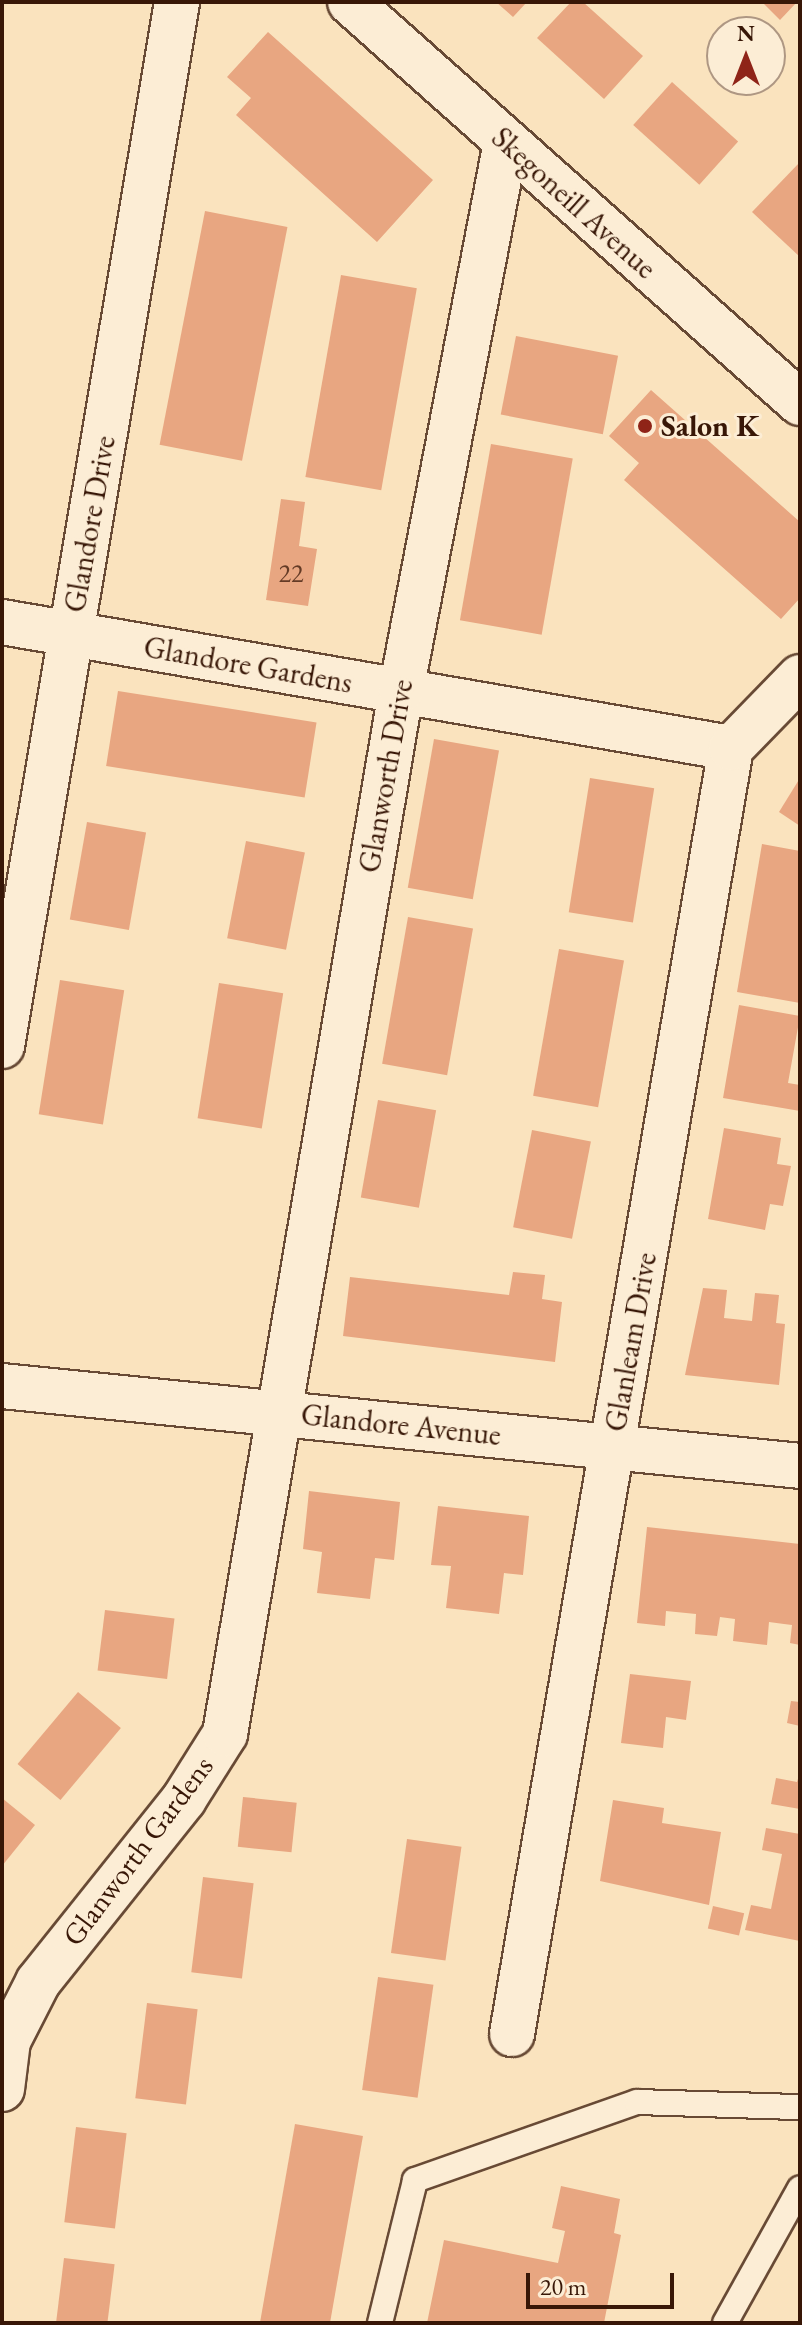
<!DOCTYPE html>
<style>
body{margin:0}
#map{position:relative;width:802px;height:2325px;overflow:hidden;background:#fae3be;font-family:"EB Garamond",serif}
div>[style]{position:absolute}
.building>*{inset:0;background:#e8a681;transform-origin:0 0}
.roads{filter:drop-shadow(2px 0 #684a35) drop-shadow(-2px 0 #684a35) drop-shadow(0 2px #684a35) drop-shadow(0 -2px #684a35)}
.lane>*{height:24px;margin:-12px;padding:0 12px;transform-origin:12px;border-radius:12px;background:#fcedd5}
.street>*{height:44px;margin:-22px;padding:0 22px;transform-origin:22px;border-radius:22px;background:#fcedd5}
.secondary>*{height:44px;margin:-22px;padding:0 22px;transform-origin:22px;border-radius:22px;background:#fcedd5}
.dots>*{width:22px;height:22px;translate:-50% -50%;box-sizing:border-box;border:4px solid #fcedd5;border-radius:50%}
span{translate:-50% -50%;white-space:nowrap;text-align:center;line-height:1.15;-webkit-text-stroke:6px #fcedd5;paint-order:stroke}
.number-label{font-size:26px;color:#643b26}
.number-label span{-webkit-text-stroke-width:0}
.street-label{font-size:30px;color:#381707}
.poi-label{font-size:30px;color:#381707;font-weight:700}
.left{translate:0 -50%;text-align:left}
.frame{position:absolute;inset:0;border:4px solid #381707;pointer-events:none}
.north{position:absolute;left:706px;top:16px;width:80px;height:80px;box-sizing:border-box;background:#fcedd5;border:2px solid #ae9783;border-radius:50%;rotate:0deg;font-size:22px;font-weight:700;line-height:32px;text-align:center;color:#381707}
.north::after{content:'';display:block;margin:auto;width:28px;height:36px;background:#8f2418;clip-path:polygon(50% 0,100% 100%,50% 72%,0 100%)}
.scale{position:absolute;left:526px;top:2273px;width:148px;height:36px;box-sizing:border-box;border:4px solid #381707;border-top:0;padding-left:10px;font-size:24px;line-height:28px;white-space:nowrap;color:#381707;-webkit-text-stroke:6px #fcedd5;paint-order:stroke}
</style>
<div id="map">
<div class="building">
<div style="clip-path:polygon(496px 2px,527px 2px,513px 17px)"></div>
<div style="clip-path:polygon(571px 2px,583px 2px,643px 56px,604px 99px,537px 38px)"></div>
<div style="clip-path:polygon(762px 2px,797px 2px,780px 20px)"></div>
<div style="clip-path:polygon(268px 32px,433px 180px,377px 242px,236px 115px,251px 98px,227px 77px)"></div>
<div style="left:672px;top:82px;width:89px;height:58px;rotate:42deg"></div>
<div style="clip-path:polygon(800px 162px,800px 257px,752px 212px)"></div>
<div style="left:205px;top:211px;width:84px;height:238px;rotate:11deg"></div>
<div style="left:341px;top:275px;width:77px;height:205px;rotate:10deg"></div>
<div style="left:516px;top:336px;width:104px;height:80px;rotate:11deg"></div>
<div style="clip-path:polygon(651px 390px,800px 522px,800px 598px,781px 619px,624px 480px,639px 463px,609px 436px)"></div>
<div style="left:491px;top:444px;width:83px;height:179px;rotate:10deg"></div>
<div style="clip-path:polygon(281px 499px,305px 502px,299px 546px,317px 549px,308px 606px,266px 600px)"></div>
<div style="left:118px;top:691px;width:201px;height:76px;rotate:9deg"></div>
<div style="left:434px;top:739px;width:66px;height:151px;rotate:10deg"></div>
<div style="left:590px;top:778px;width:65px;height:136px;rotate:9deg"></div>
<div style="clip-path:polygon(800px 778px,800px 826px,779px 812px)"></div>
<div style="left:87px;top:822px;width:60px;height:99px;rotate:10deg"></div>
<div style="left:246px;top:841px;width:60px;height:99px;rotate:11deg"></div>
<div style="clip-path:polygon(762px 844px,800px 851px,800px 1003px,737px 992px)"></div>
<div style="left:408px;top:917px;width:66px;height:149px;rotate:10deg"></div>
<div style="left:559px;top:949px;width:66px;height:149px;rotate:10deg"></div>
<div style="left:60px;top:980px;width:65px;height:136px;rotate:9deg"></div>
<div style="left:219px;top:983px;width:65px;height:137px;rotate:9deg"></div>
<div style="clip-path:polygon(739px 1005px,800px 1016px,788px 1083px,800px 1085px,800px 1111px,723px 1098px)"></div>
<div style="left:378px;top:1100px;width:59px;height:99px;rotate:10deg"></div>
<div style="clip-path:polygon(724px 1128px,781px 1138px,777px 1164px,791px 1166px,783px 1206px,770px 1204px,765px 1230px,708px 1219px)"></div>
<div style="left:532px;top:1130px;width:60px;height:99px;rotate:11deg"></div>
<div style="clip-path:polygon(513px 1272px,545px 1275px,542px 1299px,562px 1302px,555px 1362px,343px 1336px,350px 1277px,509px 1295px)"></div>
<div style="clip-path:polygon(703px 1288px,727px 1290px,724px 1318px,752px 1321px,755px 1293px,779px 1295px,776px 1323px,785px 1324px,779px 1385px,685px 1375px)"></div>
<div style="clip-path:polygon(309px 1491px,400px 1502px,394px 1560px,375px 1558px,370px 1599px,317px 1593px,322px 1552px,303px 1549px)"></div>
<div style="clip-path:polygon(438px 1506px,529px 1516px,523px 1575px,504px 1573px,499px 1614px,446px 1608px,451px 1566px,431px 1565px)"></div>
<div style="clip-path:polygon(647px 1527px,800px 1544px,800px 1645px,790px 1643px,792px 1625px,784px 1624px,769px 1622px,767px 1645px,733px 1641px,735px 1619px,720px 1617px,717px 1636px,695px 1634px,696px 1614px,666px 1611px,665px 1626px,637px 1623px)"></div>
<div style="left:105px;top:1610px;width:70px;height:61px;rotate:7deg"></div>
<div style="clip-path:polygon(630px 1674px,691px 1681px,686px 1720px,666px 1717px,663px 1748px,621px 1743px)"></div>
<div style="left:78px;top:1692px;width:56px;height:94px;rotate:40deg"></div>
<div style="clip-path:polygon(791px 1701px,800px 1702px,800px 1726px,787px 1723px)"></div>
<div style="clip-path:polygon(800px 1772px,800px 1809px,771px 1804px,776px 1778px,797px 1782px)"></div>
<div style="left:243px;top:1797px;width:54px;height:50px;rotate:6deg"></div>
<div style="clip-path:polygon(2px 1798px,35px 1825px,2px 1866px)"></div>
<div style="clip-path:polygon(613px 1800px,664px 1808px,662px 1823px,721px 1832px,709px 1905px,600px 1881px)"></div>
<div style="clip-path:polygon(766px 1828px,800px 1834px,800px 1941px,745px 1930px,751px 1905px,771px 1909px,782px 1854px,762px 1850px)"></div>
<div style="left:407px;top:1839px;width:55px;height:115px;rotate:8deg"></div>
<div style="left:203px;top:1877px;width:51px;height:96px;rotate:7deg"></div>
<div style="left:713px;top:1906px;width:32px;height:23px;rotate:13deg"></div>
<div style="left:378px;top:1977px;width:56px;height:114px;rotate:8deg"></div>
<div style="left:147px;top:2003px;width:51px;height:96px;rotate:7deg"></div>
<div style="left:295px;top:2124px;width:69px;height:203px;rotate:10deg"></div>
<div style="left:76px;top:2127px;width:51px;height:96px;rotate:7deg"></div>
<div style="clip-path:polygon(561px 2186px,620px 2199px,614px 2233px,621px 2235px,604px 2323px,427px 2323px,444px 2240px,558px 2263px,565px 2231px,552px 2228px)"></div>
<div style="left:64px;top:2258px;width:51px;height:65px;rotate:7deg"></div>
</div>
<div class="roads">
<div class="lane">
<div style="left:380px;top:2323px;width:147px;rotate:-76.2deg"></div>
<div style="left:415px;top:2180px;width:235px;rotate:-19.4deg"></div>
<div style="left:637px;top:2102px;width:163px;rotate:1.8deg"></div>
<div style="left:725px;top:2323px;width:154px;rotate:-60.9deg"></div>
</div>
<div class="street">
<div style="left:2px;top:622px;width:740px;rotate:9.81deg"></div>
<div style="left:2px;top:1046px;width:1059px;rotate:-80.48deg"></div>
<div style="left:512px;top:2034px;width:1305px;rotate:-80.34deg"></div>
<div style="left:731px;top:748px;width:99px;rotate:-45.8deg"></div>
<div style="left:2px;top:2089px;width:48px;rotate:-82.9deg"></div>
<div style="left:8px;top:2041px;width:66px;rotate:-63deg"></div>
<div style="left:38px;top:1982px;width:234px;rotate:-51.4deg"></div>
<div style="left:184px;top:1799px;width:77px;rotate:-57.8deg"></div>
<div style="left:225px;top:1734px;width:1058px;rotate:-80.42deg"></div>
<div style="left:401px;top:691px;width:559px;rotate:-79.17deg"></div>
</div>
<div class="secondary">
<div style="left:350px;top:2px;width:603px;rotate:41.7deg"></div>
<div style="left:2px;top:1386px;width:802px;rotate:5.72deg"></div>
</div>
</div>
<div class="dots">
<div style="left:645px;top:426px;background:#8f2418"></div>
</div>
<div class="number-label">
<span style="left:291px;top:574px">22</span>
</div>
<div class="street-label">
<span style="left:574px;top:203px;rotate:42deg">Skegoneill Avenue</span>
<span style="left:90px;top:524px;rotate:-80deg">Glandore Drive</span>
<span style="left:248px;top:665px;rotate:10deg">Glandore Gardens</span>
<span style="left:386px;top:776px;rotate:-80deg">Glanworth Drive</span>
<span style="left:631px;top:1342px;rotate:-80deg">Glanleam Drive</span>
<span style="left:401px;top:1425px;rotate:6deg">Glandore Avenue</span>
<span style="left:138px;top:1851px;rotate:-53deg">Glanworth Gardens</span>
</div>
<div class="poi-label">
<span class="left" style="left:661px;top:426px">Salon K</span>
</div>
<div class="frame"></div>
<div class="north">N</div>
<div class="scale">20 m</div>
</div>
